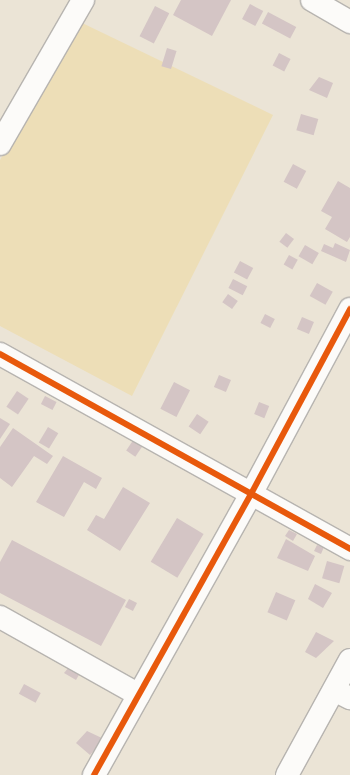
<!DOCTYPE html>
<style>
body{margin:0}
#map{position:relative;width:350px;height:775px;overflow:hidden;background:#ebe4d6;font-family:"IM FELL Double Pica",serif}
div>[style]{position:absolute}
.sand>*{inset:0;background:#eddeb7}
.building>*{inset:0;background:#d4c5c5;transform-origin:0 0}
.roads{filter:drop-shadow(1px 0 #b7b4b0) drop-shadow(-1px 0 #b7b4b0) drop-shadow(0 1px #b7b4b0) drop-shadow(0 -1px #b7b4b0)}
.minor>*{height:22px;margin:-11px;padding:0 11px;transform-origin:11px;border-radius:11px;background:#fcfbf9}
.cycleway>*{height:6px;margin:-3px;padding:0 3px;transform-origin:3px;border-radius:3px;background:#e8590c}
span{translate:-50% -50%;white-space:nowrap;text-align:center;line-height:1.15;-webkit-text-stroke:4px #fff;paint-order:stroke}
</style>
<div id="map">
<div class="sand">
<div style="clip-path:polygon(78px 21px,273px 115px,132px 396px,0 326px,0 160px)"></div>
</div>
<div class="building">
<div style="clip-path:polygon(181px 0,231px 0,212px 36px,173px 15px)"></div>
<div style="left:250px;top:4px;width:15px;height:17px;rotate:28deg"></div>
<div style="left:155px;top:6px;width:16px;height:34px;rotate:27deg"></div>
<div style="left:268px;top:12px;width:32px;height:13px;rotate:28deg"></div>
<div style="left:167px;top:48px;width:10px;height:19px;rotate:17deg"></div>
<div style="left:279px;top:53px;width:13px;height:14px;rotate:27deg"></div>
<div style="clip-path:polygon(319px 77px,333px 83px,327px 98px,309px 90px)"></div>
<div style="left:301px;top:114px;width:18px;height:17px;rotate:16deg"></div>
<div style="left:293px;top:164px;width:15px;height:20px;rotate:28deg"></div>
<div style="clip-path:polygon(338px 181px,350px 188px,350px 237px,347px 242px,325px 229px,332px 217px,321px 211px)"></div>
<div style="left:286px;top:233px;width:10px;height:11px;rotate:37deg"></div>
<div style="clip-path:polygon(335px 243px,350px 250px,346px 262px,321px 251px,324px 244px,333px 248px)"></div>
<div style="left:305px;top:245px;width:16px;height:13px;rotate:30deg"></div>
<div style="left:289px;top:255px;width:10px;height:11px;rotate:29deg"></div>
<div style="left:240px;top:261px;width:15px;height:13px;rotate:28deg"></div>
<div style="left:233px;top:279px;width:16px;height:10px;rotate:27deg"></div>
<div style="left:317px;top:283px;width:18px;height:15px;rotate:29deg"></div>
<div style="left:228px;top:294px;width:12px;height:10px;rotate:35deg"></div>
<div style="left:265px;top:314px;width:11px;height:10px;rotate:27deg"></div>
<div style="left:302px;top:317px;width:13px;height:13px;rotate:23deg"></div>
<div style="left:219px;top:375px;width:13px;height:13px;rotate:23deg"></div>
<div style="left:174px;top:382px;width:18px;height:30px;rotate:27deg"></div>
<div style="left:17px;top:391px;width:14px;height:19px;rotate:34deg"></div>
<div style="left:45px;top:396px;width:13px;height:9px;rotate:27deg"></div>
<div style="left:259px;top:402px;width:11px;height:13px;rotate:22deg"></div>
<div style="left:197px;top:414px;width:14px;height:15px;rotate:34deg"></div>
<div style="clip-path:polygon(0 418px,10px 424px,0 439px)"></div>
<div style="left:48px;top:427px;width:12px;height:18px;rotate:31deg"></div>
<div style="clip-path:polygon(13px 428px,53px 456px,47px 464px,34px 456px,12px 487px,0 478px,0 447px)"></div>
<div style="left:134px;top:439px;width:11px;height:14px;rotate:34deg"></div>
<div style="clip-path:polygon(63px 456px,102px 478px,96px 489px,84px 482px,64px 517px,36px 502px)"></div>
<div style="clip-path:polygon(123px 487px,150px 503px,120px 551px,87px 530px,96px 515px,104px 519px)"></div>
<div style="left:177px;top:518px;width:31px;height:51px;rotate:31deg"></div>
<div style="clip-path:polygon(289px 530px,297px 534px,293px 541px,285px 536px)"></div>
<div style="clip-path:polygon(286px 539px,315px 556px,308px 571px,277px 558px)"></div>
<div style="clip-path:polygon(12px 540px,126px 600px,101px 646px,0 593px,0 562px)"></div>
<div style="clip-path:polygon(317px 545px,324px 547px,321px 554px,314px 551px)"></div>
<div style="left:327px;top:561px;width:18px;height:18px;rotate:16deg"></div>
<div style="clip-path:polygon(315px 584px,332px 593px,323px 608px,308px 599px)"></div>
<div style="left:276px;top:592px;width:21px;height:22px;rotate:23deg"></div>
<div style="left:129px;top:599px;width:9px;height:9px;rotate:27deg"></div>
<div style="clip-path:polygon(316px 632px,334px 641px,316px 658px,305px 652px)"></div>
<div style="clip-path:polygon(69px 667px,80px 673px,76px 680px,64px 673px)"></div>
<div style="left:24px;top:684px;width:19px;height:11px;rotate:28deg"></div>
<div style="clip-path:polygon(87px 731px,104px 739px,90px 755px,76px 743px)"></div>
</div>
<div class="roads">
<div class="minor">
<div style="left:312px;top:0;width:44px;rotate:30.1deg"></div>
<div style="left:0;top:144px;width:166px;rotate:-60deg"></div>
<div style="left:0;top:354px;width:401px;rotate:29.1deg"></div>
<div style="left:0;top:617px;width:159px;rotate:29.3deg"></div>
<div style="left:334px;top:690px;width:18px;rotate:27deg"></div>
<div style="left:94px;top:775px;width:322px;rotate:-60.8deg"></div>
<div style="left:251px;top:494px;width:210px;rotate:-61.8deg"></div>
<div style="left:287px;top:775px;width:131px;rotate:-61.3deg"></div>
</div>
</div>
<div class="cycleway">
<div style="left:0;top:354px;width:401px;rotate:29.1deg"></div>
<div style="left:94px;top:775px;width:322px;rotate:-60.8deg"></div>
<div style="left:251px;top:494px;width:210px;rotate:-61.8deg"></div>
</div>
</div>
